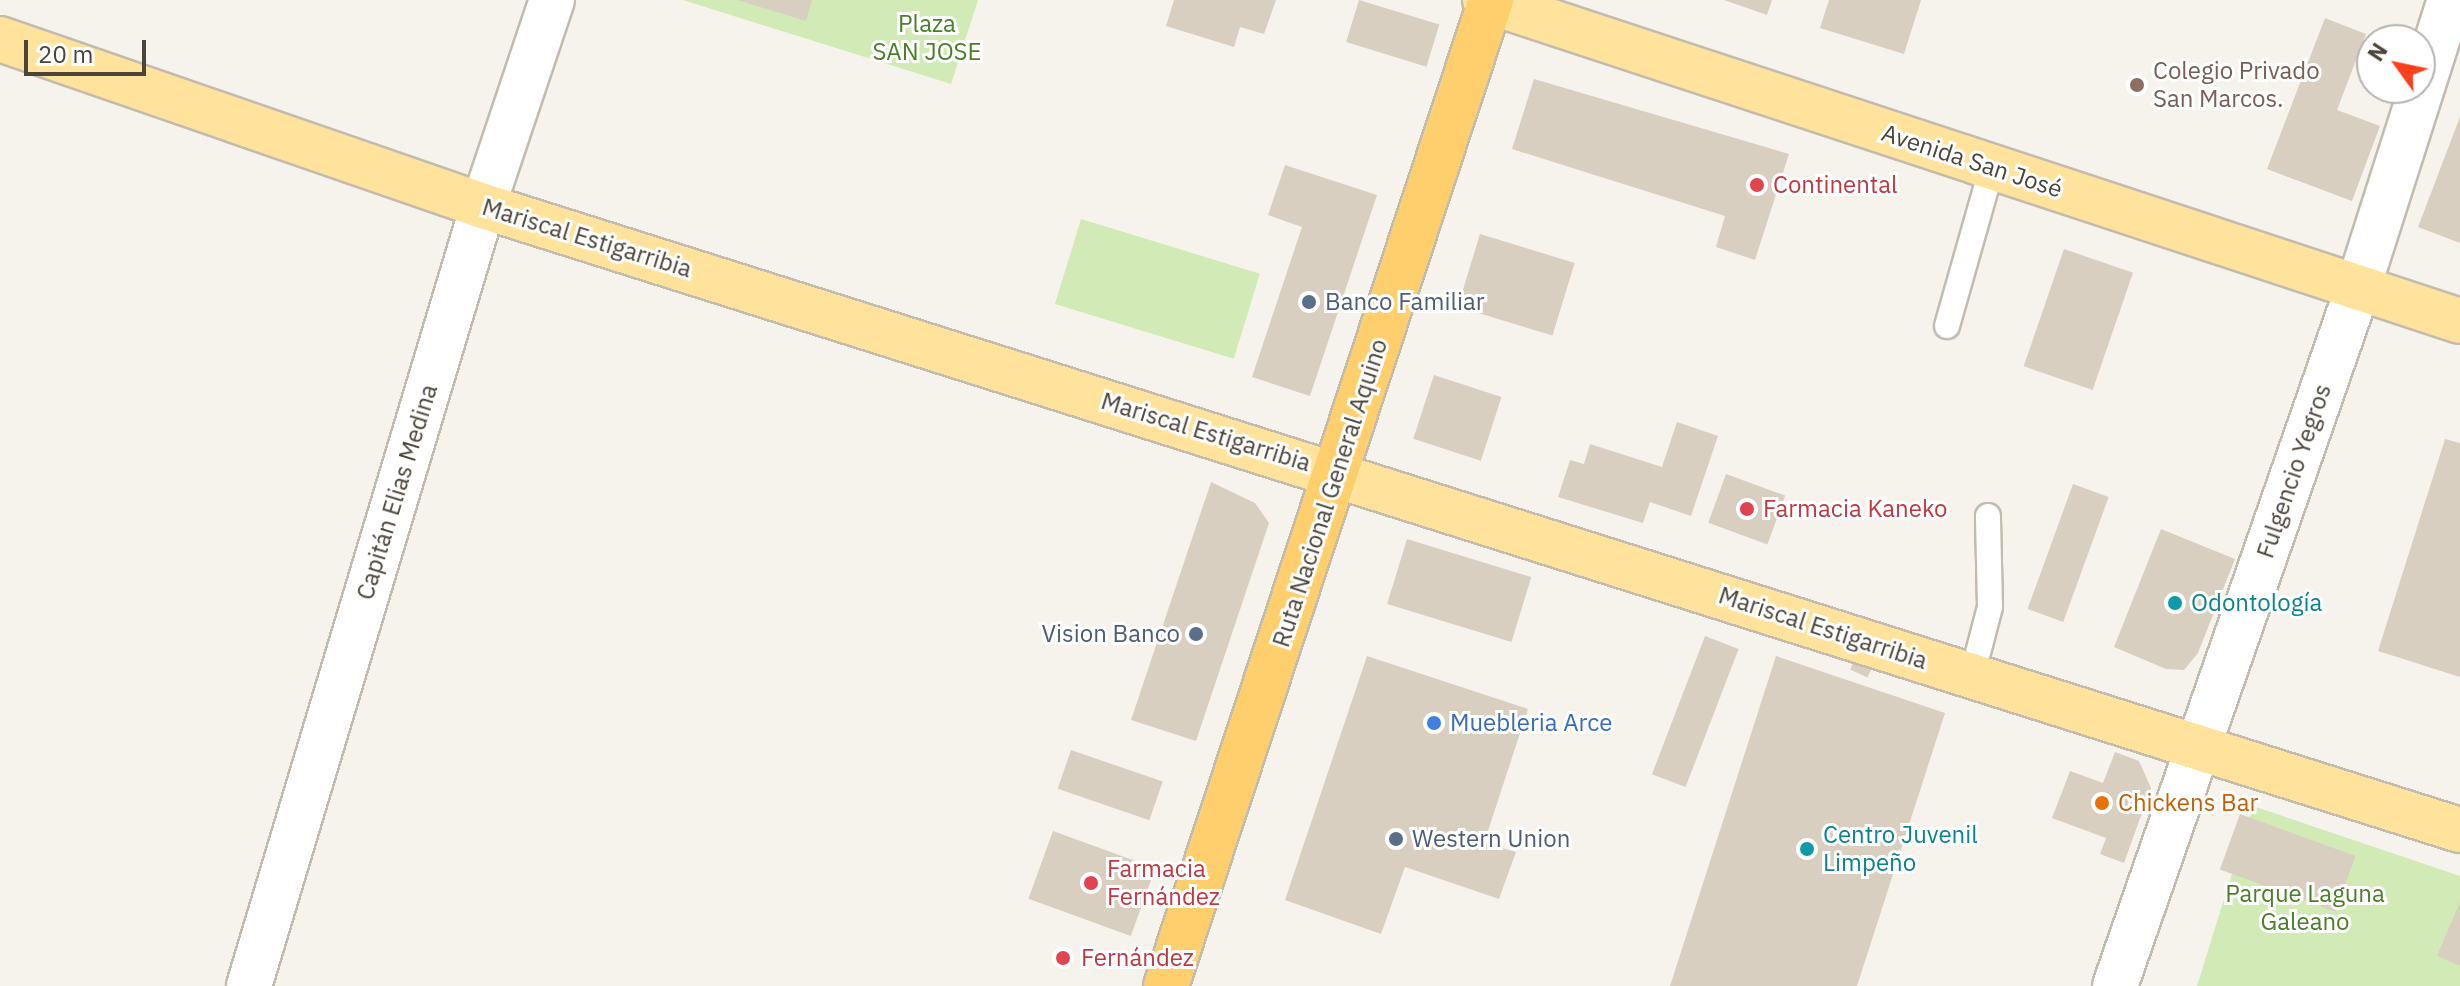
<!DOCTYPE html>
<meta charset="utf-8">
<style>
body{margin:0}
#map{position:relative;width:2460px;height:986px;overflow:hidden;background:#f6f3ec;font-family:"IBM Plex Sans",sans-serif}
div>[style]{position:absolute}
.green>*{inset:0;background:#d2eab5;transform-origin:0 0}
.building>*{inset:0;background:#d8cfc1;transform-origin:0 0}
.roads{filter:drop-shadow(2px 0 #c2bbae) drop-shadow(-2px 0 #c2bbae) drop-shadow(0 2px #c2bbae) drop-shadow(0 -2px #c2bbae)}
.lane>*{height:24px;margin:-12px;padding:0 12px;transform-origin:12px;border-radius:12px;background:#fff}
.street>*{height:44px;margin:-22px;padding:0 22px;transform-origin:22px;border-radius:22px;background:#fff}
.primary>*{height:44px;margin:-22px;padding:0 22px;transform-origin:22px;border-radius:22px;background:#ffe39c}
.highway>*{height:44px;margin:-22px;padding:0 22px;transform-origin:22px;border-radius:22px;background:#ffcf6e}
.dots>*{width:22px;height:22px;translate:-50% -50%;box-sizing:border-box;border:4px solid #fff;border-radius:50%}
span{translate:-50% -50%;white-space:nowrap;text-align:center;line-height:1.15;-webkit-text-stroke:6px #fff;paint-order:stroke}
.park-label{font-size:24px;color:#4a7f2a}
.education-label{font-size:24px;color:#785e54}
.left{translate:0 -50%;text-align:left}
.street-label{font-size:24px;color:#4b4439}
.health-label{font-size:24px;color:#be3a42}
.service-label{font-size:24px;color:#4e5e75}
.right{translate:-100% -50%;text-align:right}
.culture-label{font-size:24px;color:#0d838f}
.shop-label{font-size:24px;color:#366cbe}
.food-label{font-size:24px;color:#c56008}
.north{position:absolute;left:2356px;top:24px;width:80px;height:80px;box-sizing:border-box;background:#fff;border:2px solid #b7b4b0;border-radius:50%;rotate:303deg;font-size:22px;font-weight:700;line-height:32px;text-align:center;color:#4b4439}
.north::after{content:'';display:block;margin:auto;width:28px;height:36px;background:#fc3f1d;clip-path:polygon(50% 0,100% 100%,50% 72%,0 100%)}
.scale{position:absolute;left:24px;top:40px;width:122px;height:36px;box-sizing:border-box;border:4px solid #4b4439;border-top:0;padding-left:10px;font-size:24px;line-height:28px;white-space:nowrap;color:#4b4439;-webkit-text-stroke:6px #fff;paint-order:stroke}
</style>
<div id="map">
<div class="green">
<div style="clip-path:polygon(683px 0,978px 0,951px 84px)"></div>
<div style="left:1081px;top:219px;width:187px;height:89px;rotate:17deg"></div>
<div style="clip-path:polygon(2253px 806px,2460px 876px,2460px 986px,2197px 986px)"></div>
</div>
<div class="building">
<div style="clip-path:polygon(737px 0,812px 0,806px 21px)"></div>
<div style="clip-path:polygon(1174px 0,1276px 0,1264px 34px,1240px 27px,1234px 47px,1166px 26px)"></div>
<div style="left:1359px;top:0;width:84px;height:44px;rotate:17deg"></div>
<div style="clip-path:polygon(1724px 0,1772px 0,1767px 15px)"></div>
<div style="clip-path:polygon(1829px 0,1921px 0,1904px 54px,1820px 28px)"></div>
<div style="clip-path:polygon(2325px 18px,2366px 34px,2337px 110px,2380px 126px,2352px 201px,2267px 169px)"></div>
<div style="clip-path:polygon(1534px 79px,1789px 154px,1755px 260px,1716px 247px,1725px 216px,1512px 149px)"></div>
<div style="clip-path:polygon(2460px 117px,2460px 243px,2418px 227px)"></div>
<div style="clip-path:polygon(1285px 165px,1377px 195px,1310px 396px,1252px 377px,1302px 227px,1268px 215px)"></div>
<div style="left:1480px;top:234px;width:99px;height:76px;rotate:17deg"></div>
<div style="left:2064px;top:249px;width:73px;height:124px;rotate:19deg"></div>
<div style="left:1434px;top:375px;width:71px;height:67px;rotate:18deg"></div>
<div style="clip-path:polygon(1677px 422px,1718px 436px,1691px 516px,1650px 502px,1643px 523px,1558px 497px,1570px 460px,1584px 464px,1590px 444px,1662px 467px)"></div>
<div style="clip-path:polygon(2445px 439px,2460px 443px,2460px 677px,2378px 651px)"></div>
<div style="left:1726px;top:474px;width:63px;height:52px;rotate:20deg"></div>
<div style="clip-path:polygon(1211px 482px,1255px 503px,1269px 523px,1196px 741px,1131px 720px)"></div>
<div style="left:2073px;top:484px;width:38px;height:133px;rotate:20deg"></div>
<div style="clip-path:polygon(2161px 529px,2235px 559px,2198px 653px,2184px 670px,2166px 669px,2114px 647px)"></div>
<div style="left:1407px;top:539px;width:130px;height:68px;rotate:17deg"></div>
<div style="left:1705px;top:636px;width:36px;height:148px;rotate:21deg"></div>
<div style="left:1862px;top:644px;width:19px;height:28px;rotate:25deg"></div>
<div style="clip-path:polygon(1367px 656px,1528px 709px,1484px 843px,1516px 852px,1499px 899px,1405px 867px,1381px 934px,1285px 900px)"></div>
<div style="clip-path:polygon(1776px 656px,1945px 713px,1857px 986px,1670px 986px)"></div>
<div style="left:1071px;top:750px;width:97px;height:41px;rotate:19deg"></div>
<div style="clip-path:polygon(2115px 752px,2139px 761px,2151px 788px,2124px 863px,2100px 854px,2106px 838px,2052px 818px,2070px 771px,2103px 783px)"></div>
<div style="left:2240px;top:814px;width:123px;height:59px;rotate:20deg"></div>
<div style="left:1053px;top:831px;width:109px;height:72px;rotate:20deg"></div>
<div style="clip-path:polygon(2460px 902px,2460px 966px,2437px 956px)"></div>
</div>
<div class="roads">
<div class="lane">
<div style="left:1947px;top:326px;width:165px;rotate:-74.2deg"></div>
<div style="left:1972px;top:676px;width:71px;rotate:-75.4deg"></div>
<div style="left:1990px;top:607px;width:91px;rotate:-91.3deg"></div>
</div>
<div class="street">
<div style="left:249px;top:986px;width:814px;rotate:-73.3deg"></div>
<div style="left:483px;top:206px;width:217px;rotate:-71.5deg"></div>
<div style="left:2115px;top:986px;width:739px;rotate:-70.81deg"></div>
<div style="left:2358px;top:288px;width:302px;rotate:-72.3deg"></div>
</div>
<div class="primary">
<div style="left:1485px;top:0;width:1026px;rotate:18.22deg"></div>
<div style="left:0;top:39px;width:511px;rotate:19.07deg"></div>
<div style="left:483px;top:206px;width:2073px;rotate:17.52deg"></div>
</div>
<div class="highway">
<div style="left:1166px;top:986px;width:1038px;rotate:-71.76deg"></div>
</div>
</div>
<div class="dots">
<div style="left:2137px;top:85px;background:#8d6e63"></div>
<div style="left:1757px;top:185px;background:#e0444e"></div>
<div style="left:1309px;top:302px;background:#5c6f8a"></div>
<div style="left:1747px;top:509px;background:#e0444e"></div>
<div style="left:2175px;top:603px;background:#0f9aa8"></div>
<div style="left:1196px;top:634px;background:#5c6f8a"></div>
<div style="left:1434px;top:723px;background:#3f7fe0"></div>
<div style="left:2102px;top:803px;background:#e8710a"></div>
<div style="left:1396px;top:839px;background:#5c6f8a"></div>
<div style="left:1807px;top:849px;background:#0f9aa8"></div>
<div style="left:1091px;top:883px;background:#e0444e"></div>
<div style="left:1063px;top:958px;background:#e0444e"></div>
</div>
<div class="park-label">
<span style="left:927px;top:38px">Plaza<br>SAN JOSE</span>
<span style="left:2305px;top:908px">Parque Laguna<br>Galeano</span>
</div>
<div class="education-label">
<span class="left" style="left:2153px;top:85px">Colegio Privado<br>San Marcos.</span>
</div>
<div class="street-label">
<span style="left:1972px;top:161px;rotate:18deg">Avenida San José</span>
<span style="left:587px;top:238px;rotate:17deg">Mariscal Estigarribia</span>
<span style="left:1206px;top:432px;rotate:17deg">Mariscal Estigarribia</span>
<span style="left:2294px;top:471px;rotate:-71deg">Fulgencio Yegros</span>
<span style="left:397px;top:492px;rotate:-73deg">Capitán Elias Medina</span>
<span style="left:1330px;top:493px;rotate:-72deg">Ruta Nacional General Aquino</span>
<span style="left:1823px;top:628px;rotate:18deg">Mariscal Estigarribia</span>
</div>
<div class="health-label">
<span class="left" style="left:1773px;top:185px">Continental</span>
<span class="left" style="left:1763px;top:509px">Farmacia Kaneko</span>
<span class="left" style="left:1107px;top:883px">Farmacia<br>Fernández</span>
<span class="left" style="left:1081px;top:958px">Fernández</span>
</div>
<div class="service-label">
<span class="left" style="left:1325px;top:302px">Banco Familiar</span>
<span class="right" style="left:1180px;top:634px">Vision Banco</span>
<span class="left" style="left:1412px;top:839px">Western Union</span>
</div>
<div class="culture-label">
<span class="left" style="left:2191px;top:603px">Odontología</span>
<span class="left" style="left:1823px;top:849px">Centro Juvenil<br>Limpeño</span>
</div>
<div class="shop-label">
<span class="left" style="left:1450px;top:723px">Muebleria Arce</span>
</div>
<div class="food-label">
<span class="left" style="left:2118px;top:803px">Chickens Bar</span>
</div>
<div class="north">N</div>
<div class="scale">20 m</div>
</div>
